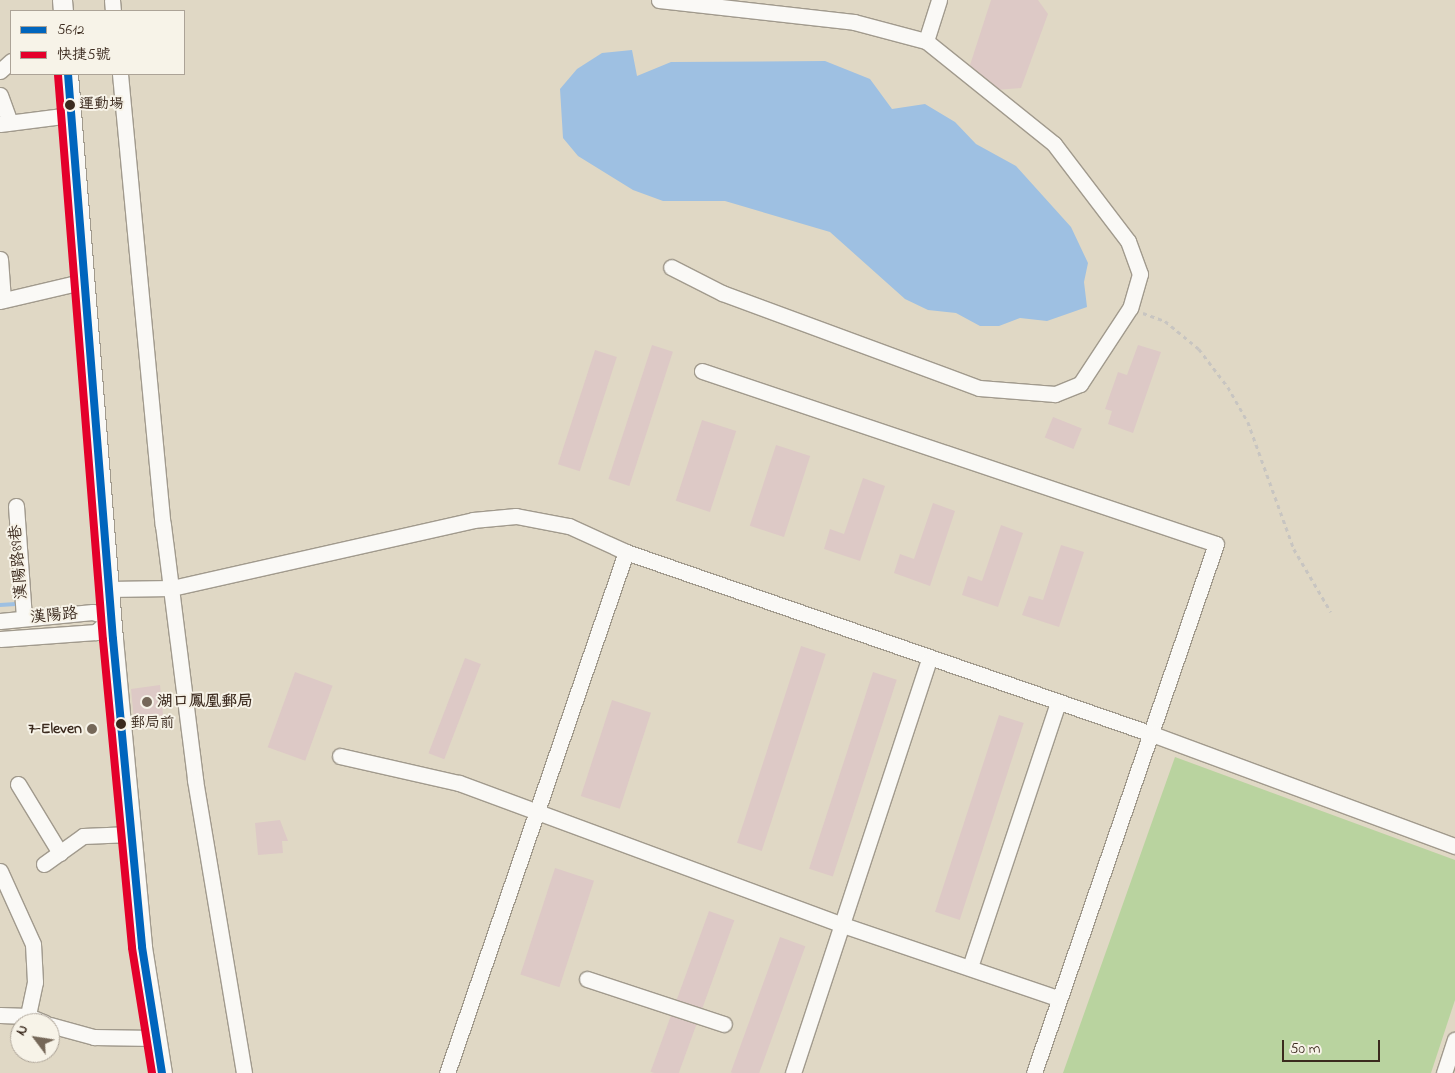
<!DOCTYPE html>
<meta charset="utf-8">
<style>
body{margin:0}
#map{position:relative;width:1455px;height:1073px;overflow:hidden;background:#e0d8c5;font-family:"Indie Flower","LXGW WenKai TC",sans-serif}
div>[style]{position:absolute}
.green>*{inset:0;background:#b9d39f}
.water>*{inset:0;background:#9ec0e2}
.stream>*{height:4px;margin:-2px;padding:0 2px;transform-origin:2px;border-radius:2px;background:#9ec0e2}
.building>*{inset:0;background:#ddc9c6;transform-origin:0 0}
.path>*{height:2.5px;margin-top:-1.25px;transform-origin:0;background:repeating-linear-gradient(90deg,#c8c5c1 0 4px,transparent 0 8px)}
.roads{filter:drop-shadow(1px 0 #a19a8d) drop-shadow(-1px 0 #a19a8d) drop-shadow(0 1px #a19a8d) drop-shadow(0 -1px #a19a8d)}
.minor>*{height:15px;margin:-7.5px;padding:0 7.5px;transform-origin:7.5px;border-radius:7.5px;background:#faf9f6}
.major>*{height:19px;margin:-9.5px;padding:0 9.5px;transform-origin:9.5px;border-radius:9.5px;background:#faf9f6}
.bus-1>*{height:8px;margin:-4px;padding:0 4px;transform-origin:4px;border-radius:4px;background:#0065bd}
.bus-2>*{height:8px;margin:-4px;padding:0 4px;transform-origin:4px;border-radius:4px;background:#e4002b}
.dots>*{width:14px;height:14px;translate:-50% -50%;box-sizing:border-box;border:2px solid #f7f3e8;border-radius:50%}
span{translate:-50% -50%;white-space:nowrap;text-align:center;line-height:1.15;-webkit-text-stroke:4px #f7f3e8;paint-order:stroke}
.bus-label{font-size:15px;color:#3b2a1e}
.left{translate:0 -50%;text-align:left}
.street-label{font-size:16px;color:#3b2a1e}
.poi-label{font-size:16px;color:#3b2a1e;font-weight:700}
.right{translate:-100% -50%;text-align:right}
.legend{position:absolute;left:10px;top:10px;width:175px;height:65px;box-sizing:border-box;background:#f7f3e8;border:1px solid #aca397;margin:0;padding:6px 9px;list-style:none;font-size:15px;color:#3b2a1e}
.legend li{display:flex;align-items:center;gap:10px;height:25px}
.legend b{width:25px;border:1px solid #aca397}
.north{position:absolute;left:10px;top:1013px;width:50px;height:50px;box-sizing:border-box;background:#f7f3e8;border:1px solid #aca397;border-radius:50%;rotate:301deg;font-size:14px;font-weight:700;line-height:20px;text-align:center;color:#3b2a1e}
.north::after{content:'';display:block;margin:auto;width:18px;height:22px;background:#756758;clip-path:polygon(50% 0,100% 100%,50% 72%,0 100%)}
.scale{position:absolute;left:1282px;top:1040px;width:98px;height:22px;box-sizing:border-box;border:2px solid #3b2a1e;border-top:0;padding-left:6px;font-size:15px;line-height:18px;white-space:nowrap;color:#3b2a1e;-webkit-text-stroke:4px #f7f3e8;paint-order:stroke}
</style>
<div id="map">
<div class="green">
<div style="clip-path:polygon(1175px 757px,1455px 860px,1455px 1000px,1431px 1073px,1063px 1073px)"></div>
</div>
<div class="water">
<div style="clip-path:polygon(632px 50px,637px 76px,671px 62px,825px 61px,870px 79px,892px 109px,925px 104px,955px 122px,976px 144px,1016px 166px,1071px 227px,1088px 263px,1084px 282px,1087px 307px,1047px 321px,1020px 318px,999px 326px,980px 326px,956px 313px,928px 310px,905px 299px,830px 232px,725px 201px,663px 201px,633px 190px,578px 156px,563px 138px,560px 89px,577px 69px,602px 53px)"></div>
</div>
<div class="stream">
<div style="left:0;top:605px;width:16px;rotate:-4deg"></div>
</div>
<div class="building">
<div style="clip-path:polygon(991px 0,1038px 0,1048px 14px,1021px 88px,996px 90px,970px 65px)"></div>
<div style="left:652px;top:345px;width:22px;height:141px;rotate:18deg"></div>
<div style="clip-path:polygon(1138px 345px,1161px 352px,1133px 433px,1108px 424px,1112px 411px,1105px 409px,1118px 372px,1127px 375px)"></div>
<div style="left:595px;top:350px;width:23px;height:120px;rotate:18deg"></div>
<div style="left:1053px;top:417px;width:31px;height:22px;rotate:22deg"></div>
<div style="left:702px;top:420px;width:36px;height:85px;rotate:18deg"></div>
<div style="left:776px;top:445px;width:36px;height:85px;rotate:18deg"></div>
<div style="clip-path:polygon(863px 478px,885px 486px,860px 561px,824px 549px,830px 529px,844px 534px)"></div>
<div style="clip-path:polygon(933px 503px,955px 511px,930px 586px,894px 573px,900px 554px,914px 559px)"></div>
<div style="clip-path:polygon(1001px 525px,1023px 533px,998px 607px,962px 595px,968px 576px,982px 581px)"></div>
<div style="clip-path:polygon(1061px 545px,1084px 552px,1059px 627px,1022px 615px,1029px 596px,1043px 600px)"></div>
<div style="left:801px;top:646px;width:26px;height:207px;rotate:18deg"></div>
<div style="left:465px;top:658px;width:17px;height:102px;rotate:21deg"></div>
<div style="left:295px;top:672px;width:40px;height:80px;rotate:20deg"></div>
<div style="left:873px;top:672px;width:25px;height:207px;rotate:18deg"></div>
<div style="clip-path:polygon(160px 685px,163px 715px,152px 717px,153px 727px,135px 730px,131px 689px)"></div>
<div style="left:612px;top:700px;width:41px;height:101px;rotate:18deg"></div>
<div style="left:999px;top:715px;width:26px;height:207px;rotate:18deg"></div>
<div style="clip-path:polygon(280px 820px,288px 841px,282px 841px,283px 853px,258px 855px,255px 823px)"></div>
<div style="left:555px;top:868px;width:41px;height:112px;rotate:18deg"></div>
<div style="left:709px;top:911px;width:27px;height:171px;rotate:20deg"></div>
<div style="left:780px;top:937px;width:27px;height:144px;rotate:20deg"></div>
</div>
<div class="path">
<div style="left:1143px;top:313px;width:23px;rotate:20deg"></div>
<div style="left:1165px;top:321px;width:44px;rotate:39.5deg"></div>
<div style="left:1199px;top:349px;width:48px;rotate:52.7deg"></div>
<div style="left:1228px;top:387px;width:40px;rotate:60.3deg"></div>
<div style="left:1248px;top:422px;width:135px;rotate:70.1deg"></div>
<div style="left:1294px;top:549px;width:73px;rotate:59.6deg"></div>
</div>
<div class="roads">
<div class="minor">
<div style="left:112px;top:0;width:11px;rotate:85deg"></div>
<div style="left:659px;top:0;width:196px;rotate:6.4deg"></div>
<div style="left:854px;top:22px;width:74px;rotate:14.8deg"></div>
<div style="left:926px;top:41px;width:164px;rotate:38.8deg"></div>
<div style="left:1054px;top:144px;width:122px;rotate:52.7deg"></div>
<div style="left:1128px;top:241px;width:35px;rotate:70deg"></div>
<div style="left:1140px;top:274px;width:35px;rotate:106deg"></div>
<div style="left:1130px;top:308px;width:91px;rotate:123.3deg"></div>
<div style="left:1080px;top:384px;width:27px;rotate:158deg"></div>
<div style="left:1055px;top:394px;width:76px;rotate:-175.5deg"></div>
<div style="left:979px;top:388px;width:274px;rotate:-159.7deg"></div>
<div style="left:722px;top:293px;width:57px;rotate:-153deg"></div>
<div style="left:926px;top:41px;width:43px;rotate:-72.4deg"></div>
<div style="left:0;top:71px;width:15px;rotate:-42deg"></div>
<div style="left:120px;top:74px;width:453px;rotate:84.6deg"></div>
<div style="left:163px;top:525px;width:257px;rotate:82.8deg"></div>
<div style="left:195px;top:780px;width:297px;rotate:80.5deg"></div>
<div style="left:0;top:95px;width:29px;rotate:70deg"></div>
<div style="left:0;top:124px;width:71px;rotate:-7.3deg"></div>
<div style="left:0;top:259px;width:41px;rotate:85.8deg"></div>
<div style="left:0;top:301px;width:87px;rotate:-13.2deg"></div>
<div style="left:702px;top:371px;width:542px;rotate:18.6deg"></div>
<div style="left:1216px;top:544px;width:559px;rotate:108.99deg"></div>
<div style="left:16px;top:506px;width:112px;rotate:85.9deg"></div>
<div style="left:108px;top:589px;width:64px;rotate:-0.9deg"></div>
<div style="left:172px;top:588px;width:309px;rotate:-12.7deg"></div>
<div style="left:473px;top:520px;width:43px;rotate:-5.3deg"></div>
<div style="left:516px;top:516px;width:54px;rotate:10.7deg"></div>
<div style="left:569px;top:526px;width:63px;rotate:24.5deg"></div>
<div style="left:626px;top:552px;width:557px;rotate:19.09deg"></div>
<div style="left:1152px;top:734px;width:323px;rotate:20.3deg"></div>
<div style="left:0;top:621px;width:93px;rotate:-5.5deg"></div>
<div style="left:93px;top:612px;width:19px;rotate:18deg"></div>
<div style="left:111px;top:618px;width:21px;rotate:137deg"></div>
<div style="left:96px;top:632px;width:96px;rotate:175.8deg"></div>
<div style="left:340px;top:756px;width:122px;rotate:12.8deg"></div>
<div style="left:459px;top:783px;width:409px;rotate:20.3deg"></div>
<div style="left:843px;top:925px;width:227px;rotate:18.8deg"></div>
<div style="left:18px;top:784px;width:81px;rotate:58.7deg"></div>
<div style="left:44px;top:864px;width:48px;rotate:-35.7deg"></div>
<div style="left:83px;top:836px;width:48px;rotate:-2.4deg"></div>
<div style="left:0;top:871px;width:80px;rotate:65.7deg"></div>
<div style="left:33px;top:944px;width:38px;rotate:87deg"></div>
<div style="left:35px;top:982px;width:35px;rotate:102deg"></div>
<div style="left:970px;top:967px;width:279px;rotate:-71.6deg"></div>
<div style="left:587px;top:979px;width:144px;rotate:18.2deg"></div>
<div style="left:0;top:1015px;width:28px;rotate:2deg"></div>
<div style="left:28px;top:1016px;width:18px;rotate:22deg"></div>
<div style="left:50px;top:1025px;width:46px;rotate:15.3deg"></div>
<div style="left:94px;top:1037px;width:60px;rotate:1deg"></div>
<div style="left:447px;top:1073px;width:551px;rotate:-71.04deg"></div>
<div style="left:793px;top:1073px;width:436px;rotate:-71.8deg"></div>
<div style="left:1444px;top:1073px;width:35px;rotate:-72deg"></div>
</div>
<div class="major">
<div style="left:62px;top:0;width:11px;rotate:85deg"></div>
<div style="left:68px;top:74px;width:567px;rotate:85.45deg"></div>
<div style="left:113px;top:639px;width:309px;rotate:84.6deg"></div>
<div style="left:142px;top:947px;width:128px;rotate:81deg"></div>
</div>
</div>
<div class="bus-1">
<div style="left:68px;top:74px;width:567px;rotate:85.45deg"></div>
<div style="left:113px;top:639px;width:309px;rotate:84.6deg"></div>
<div style="left:142px;top:947px;width:128px;rotate:81deg"></div>
</div>
<div class="bus-2">
<div style="left:58px;top:75px;width:567px;rotate:85.45deg"></div>
<div style="left:103px;top:640px;width:309px;rotate:84.6deg"></div>
<div style="left:132px;top:948px;width:127px;rotate:80.9deg"></div>
</div>
<div class="dots">
<div style="left:70px;top:105px;background:#3b2a1e"></div>
<div style="left:147px;top:702px;background:#756758"></div>
<div style="left:121px;top:724px;background:#3b2a1e"></div>
<div style="left:92px;top:729px;background:#756758"></div>
</div>
<div class="bus-label">
<span class="left" style="left:79px;top:105px">運動場</span>
<span class="left" style="left:130px;top:724px">郵局前</span>
</div>
<div class="street-label">
<span style="left:19px;top:562px;rotate:-95deg">漢陽路89巷</span>
<span style="left:54px;top:616px;rotate:-5deg">漢陽路</span>
</div>
<div class="poi-label">
<span class="left" style="left:157px;top:702px">湖口鳳凰郵局</span>
<span class="right" style="left:82px;top:729px">7-Eleven</span>
</div>
<ul class="legend">
<li><b style="height:6px;background:#0065bd"></b>5612</li>
<li><b style="height:6px;background:#e4002b"></b>快捷5號</li>
</ul>
<div class="north">N</div>
<div class="scale">50 m</div>
</div>
